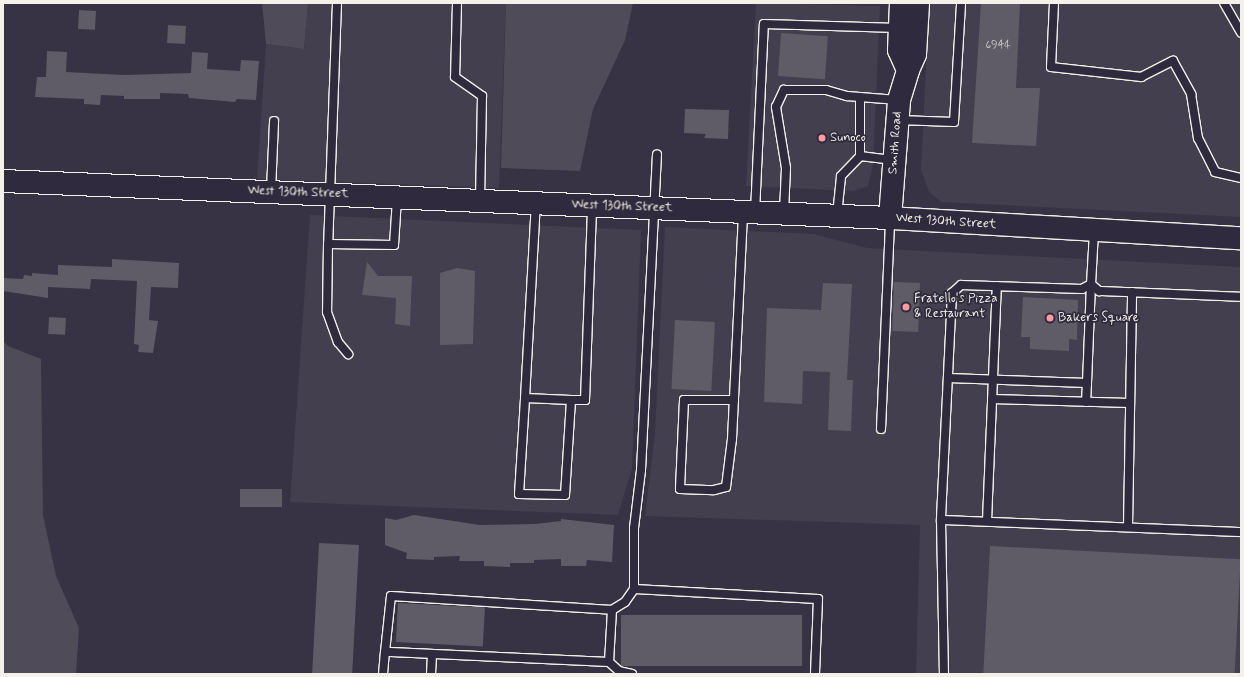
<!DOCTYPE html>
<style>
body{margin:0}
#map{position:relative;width:1244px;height:677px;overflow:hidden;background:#373244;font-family:Mynerve,sans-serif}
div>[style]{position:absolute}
.built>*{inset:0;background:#433f4e}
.green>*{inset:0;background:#504b59}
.building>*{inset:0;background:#5f5c67;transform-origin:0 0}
.roads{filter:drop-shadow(1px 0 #f4f1e8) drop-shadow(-1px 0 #f4f1e8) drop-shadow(0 1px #f4f1e8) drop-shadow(0 -1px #f4f1e8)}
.service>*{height:8px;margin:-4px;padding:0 4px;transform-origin:4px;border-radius:4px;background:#2f2a3d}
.secondary>*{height:22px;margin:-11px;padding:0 11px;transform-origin:11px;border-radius:11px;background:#2f2a3d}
.dots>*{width:11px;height:11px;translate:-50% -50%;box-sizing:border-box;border:2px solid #2f2a3d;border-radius:50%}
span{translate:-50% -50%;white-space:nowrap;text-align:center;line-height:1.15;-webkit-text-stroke:3.5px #2f2a3d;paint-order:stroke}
.number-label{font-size:11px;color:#cfccc8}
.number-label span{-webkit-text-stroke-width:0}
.poi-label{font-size:13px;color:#f4f1e8}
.left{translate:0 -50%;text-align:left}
.street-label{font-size:13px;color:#f4f1e8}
.frame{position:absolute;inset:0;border:4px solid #f4f1e8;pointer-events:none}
</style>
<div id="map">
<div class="built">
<div style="clip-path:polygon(308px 3px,506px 3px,499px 188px,257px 179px,266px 44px,304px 49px)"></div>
<div style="clip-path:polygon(756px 3px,880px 6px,873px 164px,868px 186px,853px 191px,746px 186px)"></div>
<div style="clip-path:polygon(929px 3px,1241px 3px,1241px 217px,941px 202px,929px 192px,921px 170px)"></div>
<div style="clip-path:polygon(310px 215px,641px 230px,632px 469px,618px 515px,290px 502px)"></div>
<div style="clip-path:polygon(665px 227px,814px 234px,867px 248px,1241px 267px,1241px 674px,916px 674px,920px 525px,645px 516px,655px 433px)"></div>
</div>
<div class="green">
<div style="clip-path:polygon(262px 3px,308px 3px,304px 49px,266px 44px)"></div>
<div style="clip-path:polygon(506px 3px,633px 3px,625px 40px,593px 109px,580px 171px,501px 168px)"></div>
<div style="clip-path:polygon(3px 341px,8px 346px,41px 359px,43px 515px,56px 576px,79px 628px,76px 674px,3px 674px)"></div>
</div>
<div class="building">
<div style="clip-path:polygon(981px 3px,1020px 3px,1016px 88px,1040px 88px,1036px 146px,972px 143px)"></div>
<div style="left:79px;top:10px;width:17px;height:19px;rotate:3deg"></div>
<div style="left:168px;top:25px;width:18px;height:18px;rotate:3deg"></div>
<div style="left:781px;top:33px;width:47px;height:43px;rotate:4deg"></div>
<div style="clip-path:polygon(47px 51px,67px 52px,66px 72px,124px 75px,191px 73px,192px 52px,208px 53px,207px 69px,240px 71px,241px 60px,259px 61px,256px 100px,237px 99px,235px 102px,189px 98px,188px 94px,160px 93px,160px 99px,124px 99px,124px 96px,101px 95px,100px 105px,84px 104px,84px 99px,35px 97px,37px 77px,46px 77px)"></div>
<div style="clip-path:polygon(685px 109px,729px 110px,728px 139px,704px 138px,706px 134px,684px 133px)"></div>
<div style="clip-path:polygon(112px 259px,179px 263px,178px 288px,151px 287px,149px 320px,158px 321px,153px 353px,138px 352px,139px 345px,134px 344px,137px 281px,91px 279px,90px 289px,48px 287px,48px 298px,3px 291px,3px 278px,23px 279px,24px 275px,32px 276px,32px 273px,58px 275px,58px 265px,112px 267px)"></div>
<div style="clip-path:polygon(367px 262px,378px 276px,412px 276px,410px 326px,395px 324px,396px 298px,362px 295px)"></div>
<div style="clip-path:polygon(457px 268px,475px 271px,473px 344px,440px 345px,440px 273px)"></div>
<div style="left:894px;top:282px;width:26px;height:49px;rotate:2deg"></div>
<div style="clip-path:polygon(823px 283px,852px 284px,847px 380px,853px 380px,851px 431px,828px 430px,830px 372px,803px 371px,802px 404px,764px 402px,767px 308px,821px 310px)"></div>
<div style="clip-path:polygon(1023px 297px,1078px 300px,1077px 340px,1069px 339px,1069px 351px,1030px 349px,1030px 337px,1021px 337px)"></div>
<div style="left:49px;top:317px;width:17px;height:17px;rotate:3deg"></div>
<div style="left:675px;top:320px;width:40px;height:69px;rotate:3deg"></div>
<div style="left:240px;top:489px;width:42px;height:18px"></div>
<div style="clip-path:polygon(414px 515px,480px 525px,535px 524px,561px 521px,561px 519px,614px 525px,612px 562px,587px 560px,586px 566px,561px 566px,561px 559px,534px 560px,534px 563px,510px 563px,510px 567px,484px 566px,484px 561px,459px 561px,460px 556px,434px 557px,434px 560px,406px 559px,407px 553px,385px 545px,385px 518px,396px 520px)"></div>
<div style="left:319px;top:543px;width:40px;height:131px;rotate:3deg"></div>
<div style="left:990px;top:546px;width:251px;height:128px;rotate:3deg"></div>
<div style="left:398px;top:603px;width:87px;height:39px;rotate:3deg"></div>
<div style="left:621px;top:615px;width:181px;height:51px"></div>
</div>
<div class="roads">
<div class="service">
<div style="left:337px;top:3px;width:241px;rotate:92.1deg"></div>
<div style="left:328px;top:244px;width:66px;rotate:0.9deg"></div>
<div style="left:394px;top:245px;width:46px;rotate:-86.3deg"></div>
<div style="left:457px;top:3px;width:74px;rotate:91.5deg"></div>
<div style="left:455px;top:77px;width:33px;rotate:35deg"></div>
<div style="left:482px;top:96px;width:104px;rotate:91.1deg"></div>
<div style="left:1054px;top:3px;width:64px;rotate:92.7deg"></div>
<div style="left:1051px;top:67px;width:91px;rotate:6.3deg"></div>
<div style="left:1141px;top:77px;width:36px;rotate:-27deg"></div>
<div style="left:1173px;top:61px;width:38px;rotate:61deg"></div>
<div style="left:1191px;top:94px;width:45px;rotate:81deg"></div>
<div style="left:1198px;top:138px;width:38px;rotate:63deg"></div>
<div style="left:1215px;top:172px;width:27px;rotate:13deg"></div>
<div style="left:1224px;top:3px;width:34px;rotate:60deg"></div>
<div style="left:860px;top:97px;width:59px;rotate:90deg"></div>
<div style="left:860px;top:156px;width:34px;rotate:7deg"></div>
<div style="left:898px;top:120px;width:56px;rotate:2deg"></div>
<div style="left:954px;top:122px;width:119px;rotate:-86.6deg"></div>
<div style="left:271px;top:191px;width:70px;rotate:-87.5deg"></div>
<div style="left:755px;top:212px;width:188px;rotate:-87.3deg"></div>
<div style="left:764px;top:24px;width:135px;rotate:1.7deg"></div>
<div style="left:784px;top:212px;width:44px;rotate:-87.4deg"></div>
<div style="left:786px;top:168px;width:62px;rotate:-99.3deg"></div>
<div style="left:776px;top:107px;width:19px;rotate:-65deg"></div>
<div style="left:784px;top:90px;width:42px"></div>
<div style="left:826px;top:90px;width:22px;rotate:16deg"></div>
<div style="left:847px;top:96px;width:51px;rotate:4.5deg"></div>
<div style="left:837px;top:215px;width:39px;rotate:-84deg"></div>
<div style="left:841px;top:176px;width:28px;rotate:-46deg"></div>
<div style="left:1094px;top:232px;width:52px;rotate:93.3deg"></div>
<div style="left:1091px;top:284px;width:10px;rotate:151deg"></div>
<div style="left:1082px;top:289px;width:121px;rotate:-178.1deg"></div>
<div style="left:961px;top:285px;width:12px;rotate:138deg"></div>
<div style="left:952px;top:293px;width:227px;rotate:92.8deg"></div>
<div style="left:941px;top:520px;width:300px;rotate:2.3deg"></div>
<div style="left:328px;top:244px;width:68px;rotate:90.8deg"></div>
<div style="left:327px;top:312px;width:32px;rotate:70deg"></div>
<div style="left:338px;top:342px;width:16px;rotate:50deg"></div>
<div style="left:948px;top:378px;width:139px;rotate:2.1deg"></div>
<div style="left:1087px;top:383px;width:99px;rotate:-87.7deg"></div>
<div style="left:1091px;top:284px;width:11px;rotate:41deg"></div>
<div style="left:1099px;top:291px;width:142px;rotate:2.4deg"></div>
<div style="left:525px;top:398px;width:46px;rotate:2.5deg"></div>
<div style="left:571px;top:400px;width:95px;rotate:93.6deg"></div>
<div style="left:565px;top:495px;width:46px;rotate:-178.8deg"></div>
<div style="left:519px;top:494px;width:96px;rotate:-86.4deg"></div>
<div style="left:525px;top:398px;width:194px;rotate:-86.8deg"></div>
<div style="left:992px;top:399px;width:138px;rotate:1.7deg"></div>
<div style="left:571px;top:400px;width:14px"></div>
<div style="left:585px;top:400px;width:194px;rotate:-87.9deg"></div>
<div style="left:734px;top:400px;width:50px;rotate:180deg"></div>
<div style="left:684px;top:400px;width:89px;rotate:92.6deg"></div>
<div style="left:680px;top:489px;width:34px;rotate:2deg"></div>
<div style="left:714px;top:490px;width:12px;rotate:-14deg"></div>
<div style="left:726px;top:487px;width:48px;rotate:-82.9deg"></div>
<div style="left:732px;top:439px;width:226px;rotate:-87.2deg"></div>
<div style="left:1086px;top:402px;width:19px;rotate:-87deg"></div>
<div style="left:881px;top:429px;width:210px;rotate:-87.5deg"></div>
<div style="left:941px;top:520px;width:154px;rotate:88.9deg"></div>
<div style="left:987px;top:521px;width:235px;rotate:-87.6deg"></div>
<div style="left:1128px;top:527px;width:235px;rotate:-89deg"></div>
<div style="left:634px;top:589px;width:184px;rotate:3.1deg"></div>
<div style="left:818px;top:599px;width:75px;rotate:92.3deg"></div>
<div style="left:609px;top:662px;width:52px;rotate:-86.7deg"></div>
<div style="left:383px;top:674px;width:22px;rotate:-85deg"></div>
<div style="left:431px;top:674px;width:20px;rotate:-87deg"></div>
<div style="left:632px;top:674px;width:13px;rotate:-167deg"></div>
<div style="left:619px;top:671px;width:13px;rotate:-138deg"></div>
<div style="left:609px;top:662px;width:224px;rotate:-177.4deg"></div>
<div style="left:385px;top:652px;width:56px;rotate:-83.9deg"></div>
<div style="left:391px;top:596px;width:221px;rotate:3.6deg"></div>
<div style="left:612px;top:610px;width:15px;rotate:-32deg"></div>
<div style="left:625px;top:602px;width:16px;rotate:-55deg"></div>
<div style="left:634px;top:589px;width:61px;rotate:-90deg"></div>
<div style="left:634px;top:528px;width:58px;rotate:-83.1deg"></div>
<div style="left:641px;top:470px;width:316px;rotate:-87.1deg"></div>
</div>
<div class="secondary">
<div style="left:901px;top:3px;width:47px;rotate:92.4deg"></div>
<div style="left:899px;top:50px;width:22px;rotate:66deg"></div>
<div style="left:3px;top:181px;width:888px;rotate:2.39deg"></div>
<div style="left:890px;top:218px;width:352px;rotate:3.3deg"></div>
<div style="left:890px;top:218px;width:118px;rotate:-85.6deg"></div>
<div style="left:899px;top:100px;width:31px;rotate:-73deg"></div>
<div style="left:908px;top:70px;width:17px;rotate:-66deg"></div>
<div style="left:915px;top:54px;width:51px;rotate:-86.6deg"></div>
</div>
</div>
<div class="dots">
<div style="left:822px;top:138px;background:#ff9aa2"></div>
<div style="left:906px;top:307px;background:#ff9aa2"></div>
<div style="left:1050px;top:318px;background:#ff9aa2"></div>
</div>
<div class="number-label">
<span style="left:998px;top:45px">6944</span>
</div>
<div class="poi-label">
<span class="left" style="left:830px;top:138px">Sunoco</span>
<span class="left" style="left:914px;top:307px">Fratello's Pizza<br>&amp; Restaurant</span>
<span class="left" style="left:1058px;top:318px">Bakers Square</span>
</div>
<div class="street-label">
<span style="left:896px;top:143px;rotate:-86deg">Smith Road</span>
<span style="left:298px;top:193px;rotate:2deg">West 130th Street</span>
<span style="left:622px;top:207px;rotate:2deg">West 130th Street</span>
<span style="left:946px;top:222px;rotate:4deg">West 130th Street</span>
</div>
<div class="frame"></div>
</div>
